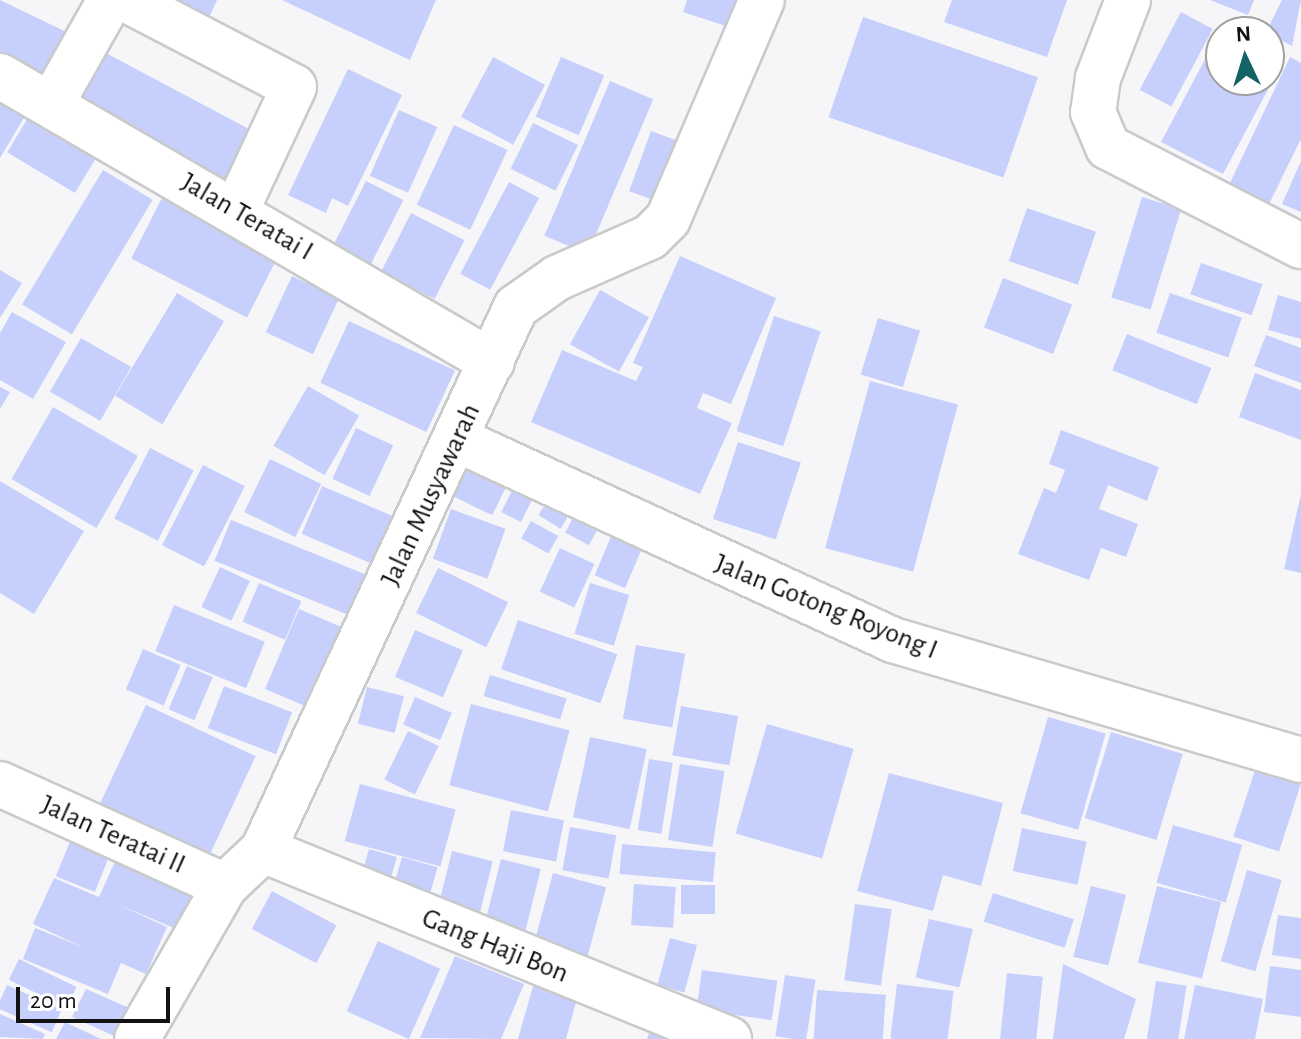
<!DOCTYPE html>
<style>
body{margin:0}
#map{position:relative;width:1301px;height:1039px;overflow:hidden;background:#f6f6f8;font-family:"Alegreya Sans",sans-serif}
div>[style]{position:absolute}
.building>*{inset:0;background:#c7cffc;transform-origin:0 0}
.roads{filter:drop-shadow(2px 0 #c9cacc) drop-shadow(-2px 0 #c9cacc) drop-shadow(0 2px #c9cacc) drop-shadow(0 -2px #c9cacc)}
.minor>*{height:44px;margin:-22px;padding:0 22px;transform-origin:22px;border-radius:22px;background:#fff}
span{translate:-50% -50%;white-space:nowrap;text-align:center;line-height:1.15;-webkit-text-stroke:6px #fff;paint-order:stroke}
.street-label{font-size:28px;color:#121213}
.north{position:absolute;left:1205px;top:16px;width:80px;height:80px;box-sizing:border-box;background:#fff;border:2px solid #a0a0a1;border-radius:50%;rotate:356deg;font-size:22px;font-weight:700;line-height:32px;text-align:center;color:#121213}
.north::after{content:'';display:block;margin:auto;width:28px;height:36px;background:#136366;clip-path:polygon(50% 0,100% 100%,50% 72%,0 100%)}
.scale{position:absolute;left:16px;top:987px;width:154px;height:36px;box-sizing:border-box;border:4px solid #121213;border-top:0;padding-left:10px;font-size:24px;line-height:28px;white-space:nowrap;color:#121213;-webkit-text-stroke:6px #fff;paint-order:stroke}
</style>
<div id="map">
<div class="building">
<div style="clip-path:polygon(0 0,81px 39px,52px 93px,0 66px)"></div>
<div style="clip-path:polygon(162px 0,217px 0,208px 20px)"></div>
<div style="clip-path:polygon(282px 0,436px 0,410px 60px)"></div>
<div style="clip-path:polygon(687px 0,755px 0,744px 32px,683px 12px)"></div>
<div style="clip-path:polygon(952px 0,1067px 0,1047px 57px,944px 22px)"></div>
<div style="clip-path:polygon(1210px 0,1254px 0,1248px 15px)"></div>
<div style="clip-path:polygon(1282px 0,1301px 0,1292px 46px,1266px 32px)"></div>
<div style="left:1181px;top:12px;width:36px;height:88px;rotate:28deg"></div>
<div style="left:863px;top:17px;width:185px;height:106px;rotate:19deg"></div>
<div style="clip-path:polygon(1218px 35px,1221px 80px,1269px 80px,1269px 61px,1280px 67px,1223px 174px,1161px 142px)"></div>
<div style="left:87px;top:43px;width:204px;height:68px;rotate:28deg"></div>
<div style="left:493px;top:57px;width:59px;height:68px;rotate:28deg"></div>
<div style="left:561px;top:57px;width:47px;height:65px;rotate:23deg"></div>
<div style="clip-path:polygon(1290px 57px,1301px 63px,1301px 139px,1269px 204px,1229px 185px)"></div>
<div style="clip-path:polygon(348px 69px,402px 95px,348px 206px,332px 198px,326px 213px,288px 195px)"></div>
<div style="left:610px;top:81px;width:47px;height:168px;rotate:23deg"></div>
<div style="clip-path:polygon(0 94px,28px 111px,0 158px)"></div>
<div style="left:35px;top:106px;width:79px;height:54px;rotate:31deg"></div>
<div style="left:399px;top:110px;width:42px;height:72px;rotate:24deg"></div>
<div style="left:533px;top:123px;width:50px;height:51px;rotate:26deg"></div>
<div style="left:454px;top:125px;width:59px;height:88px;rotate:25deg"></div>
<div style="left:651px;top:131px;width:37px;height:64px;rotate:20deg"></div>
<div style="clip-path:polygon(1301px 161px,1301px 212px,1282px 204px)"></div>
<div style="left:103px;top:170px;width:58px;height:157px;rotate:31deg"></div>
<div style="left:366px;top:181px;width:42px;height:80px;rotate:27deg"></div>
<div style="left:509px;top:182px;width:34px;height:104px;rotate:28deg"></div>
<div style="left:1142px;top:197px;width:41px;height:105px;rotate:17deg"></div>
<div style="left:162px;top:198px;width:130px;height:68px;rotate:27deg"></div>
<div style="left:1027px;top:208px;width:73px;height:56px;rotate:19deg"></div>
<div style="left:411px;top:213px;width:60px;height:66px;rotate:27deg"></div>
<div style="clip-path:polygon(680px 256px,776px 298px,731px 404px,703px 393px,697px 408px,732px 423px,700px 494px,531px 422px,562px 350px,636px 381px,643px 367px,633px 363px)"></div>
<div style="left:1201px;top:263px;width:65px;height:33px;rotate:19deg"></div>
<div style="clip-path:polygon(0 270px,22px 283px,0 318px)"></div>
<div style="left:292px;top:276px;width:52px;height:62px;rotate:25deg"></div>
<div style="left:1003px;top:278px;width:74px;height:53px;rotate:21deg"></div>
<div style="left:600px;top:290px;width:56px;height:62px;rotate:29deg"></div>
<div style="left:177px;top:293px;width:55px;height:120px;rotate:31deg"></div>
<div style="left:1170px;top:293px;width:76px;height:42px;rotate:19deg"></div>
<div style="clip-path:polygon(1278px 295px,1301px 302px,1301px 339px,1268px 330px)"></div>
<div style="clip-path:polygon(12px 312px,66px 342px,33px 399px,0 380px,0 333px)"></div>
<div style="left:774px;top:316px;width:49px;height:121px;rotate:18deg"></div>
<div style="left:878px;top:318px;width:44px;height:59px;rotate:17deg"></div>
<div style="left:349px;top:321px;width:117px;height:68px;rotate:25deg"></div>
<div style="left:1127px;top:334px;width:91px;height:39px;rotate:22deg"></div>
<div style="clip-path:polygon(1266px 335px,1301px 348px,1301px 383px,1254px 366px)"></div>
<div style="left:81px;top:338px;width:58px;height:62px;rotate:30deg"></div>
<div style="clip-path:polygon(1255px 373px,1301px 390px,1301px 440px,1239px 417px)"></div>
<div style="left:870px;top:381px;width:91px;height:173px;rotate:15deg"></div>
<div style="left:308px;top:386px;width:59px;height:69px;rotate:30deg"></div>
<div style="clip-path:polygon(0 387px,10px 392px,0 409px)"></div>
<div style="left:53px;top:407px;width:98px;height:83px;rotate:30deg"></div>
<div style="left:356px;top:428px;width:41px;height:56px;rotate:25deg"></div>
<div style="clip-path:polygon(1061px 430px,1159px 467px,1147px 501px,1108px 485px,1099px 509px,1138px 524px,1126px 557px,1101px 548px,1089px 580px,1018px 554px,1044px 488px,1056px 493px,1065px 470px,1049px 464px)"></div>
<div style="left:738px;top:442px;width:66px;height:81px;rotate:18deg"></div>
<div style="left:150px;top:448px;width:49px;height:79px;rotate:27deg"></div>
<div style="left:467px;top:453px;width:50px;height:45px;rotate:26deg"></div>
<div style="left:270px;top:459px;width:57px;height:59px;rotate:26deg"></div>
<div style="left:203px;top:465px;width:47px;height:90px;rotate:27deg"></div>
<div style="left:518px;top:479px;width:22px;height:37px;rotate:27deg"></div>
<div style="clip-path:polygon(0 481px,84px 531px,34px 614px,0 593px)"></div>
<div style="left:322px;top:486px;width:81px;height:52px;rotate:23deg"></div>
<div style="clip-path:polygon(1301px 494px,1301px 573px,1284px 569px)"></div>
<div style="left:549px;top:498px;width:26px;height:20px;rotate:32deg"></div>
<div style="left:451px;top:509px;width:58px;height:53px;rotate:20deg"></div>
<div style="left:575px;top:514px;width:27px;height:21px;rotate:28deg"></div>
<div style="left:231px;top:520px;width:144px;height:44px;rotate:22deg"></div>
<div style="left:531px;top:521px;width:31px;height:20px;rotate:29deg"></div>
<div style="left:613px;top:532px;width:33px;height:47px;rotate:23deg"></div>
<div style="left:560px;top:548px;width:38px;height:48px;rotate:25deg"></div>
<div style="left:220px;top:567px;width:33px;height:44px;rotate:25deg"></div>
<div style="left:438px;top:568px;width:78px;height:50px;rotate:26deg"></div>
<div style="left:259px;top:583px;width:46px;height:42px;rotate:23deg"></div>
<div style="left:590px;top:583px;width:41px;height:53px;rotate:17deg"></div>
<div style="left:174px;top:605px;width:98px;height:50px;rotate:22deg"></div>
<div style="left:299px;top:609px;width:46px;height:87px;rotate:23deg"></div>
<div style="left:518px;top:620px;width:105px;height:52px;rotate:19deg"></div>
<div style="left:415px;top:630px;width:52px;height:51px;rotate:23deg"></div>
<div style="left:636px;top:645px;width:50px;height:75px;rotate:10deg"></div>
<div style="left:143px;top:649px;width:41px;height:44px;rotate:23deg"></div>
<div style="left:187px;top:666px;width:28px;height:47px;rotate:23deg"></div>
<div style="left:490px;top:675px;width:80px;height:22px;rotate:17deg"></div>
<div style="left:224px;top:686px;width:73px;height:45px;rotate:21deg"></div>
<div style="left:367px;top:687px;width:38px;height:38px;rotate:14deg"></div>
<div style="left:415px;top:697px;width:40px;height:30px;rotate:23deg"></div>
<div style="left:471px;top:704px;width:102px;height:84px;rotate:15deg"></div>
<div style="left:146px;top:705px;width:121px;height:109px;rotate:25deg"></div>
<div style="left:681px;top:706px;width:58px;height:50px;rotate:10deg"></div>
<div style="left:1048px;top:717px;width:60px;height:100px;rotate:16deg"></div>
<div style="left:767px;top:724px;width:90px;height:114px;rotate:16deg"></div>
<div style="left:408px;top:731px;width:34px;height:54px;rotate:26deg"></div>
<div style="left:1111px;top:732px;width:75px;height:90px;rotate:17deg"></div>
<div style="left:590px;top:737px;width:58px;height:82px;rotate:12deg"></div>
<div style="left:649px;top:759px;width:24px;height:72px;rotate:9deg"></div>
<div style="left:680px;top:764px;width:45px;height:77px;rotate:9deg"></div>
<div style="left:1255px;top:770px;width:48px;height:70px;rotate:18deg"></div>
<div style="clip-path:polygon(889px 773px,1003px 803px,981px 886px,943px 875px,933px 911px,857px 891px)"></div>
<div style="left:360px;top:784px;width:99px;height:59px;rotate:15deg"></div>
<div style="left:511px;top:810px;width:54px;height:42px;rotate:11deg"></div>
<div style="left:1173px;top:825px;width:72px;height:60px;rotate:16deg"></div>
<div style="left:570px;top:827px;width:47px;height:44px;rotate:10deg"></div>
<div style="left:1022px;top:828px;width:66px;height:44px;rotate:12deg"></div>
<div style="left:75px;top:829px;width:42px;height:51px;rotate:22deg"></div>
<div style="clip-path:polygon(123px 844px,204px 879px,181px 931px,117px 904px,167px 927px,146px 974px,121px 963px,108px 994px,23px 959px,35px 928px,85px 948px,33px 924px,54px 878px,99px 897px)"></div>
<div style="left:622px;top:844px;width:94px;height:30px;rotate:5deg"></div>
<div style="left:369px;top:849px;width:29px;height:33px;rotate:16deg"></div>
<div style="left:452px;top:851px;width:42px;height:64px;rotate:14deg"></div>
<div style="left:402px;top:857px;width:37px;height:40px;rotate:16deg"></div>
<div style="left:501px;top:859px;width:41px;height:74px;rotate:14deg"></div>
<div style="left:1247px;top:870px;width:36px;height:95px;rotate:16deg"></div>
<div style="left:553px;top:873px;width:55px;height:79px;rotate:15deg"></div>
<div style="left:634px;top:884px;width:42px;height:41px;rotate:4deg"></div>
<div style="left:681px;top:885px;width:34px;height:29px"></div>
<div style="left:1091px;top:886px;width:36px;height:73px;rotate:14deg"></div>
<div style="left:1157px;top:886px;width:66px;height:79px;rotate:14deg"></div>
<div style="left:272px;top:891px;width:73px;height:43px;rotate:28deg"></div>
<div style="left:993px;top:893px;width:85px;height:30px;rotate:18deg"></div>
<div style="left:855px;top:904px;width:37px;height:77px;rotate:8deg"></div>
<div style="clip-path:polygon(1278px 915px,1301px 918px,1301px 959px,1272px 955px)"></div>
<div style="left:929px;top:919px;width:45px;height:60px;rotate:13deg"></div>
<div style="left:670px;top:938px;width:28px;height:49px;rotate:15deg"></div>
<div style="left:378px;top:941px;width:68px;height:77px;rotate:24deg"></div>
<div style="clip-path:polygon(455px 956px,524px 984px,501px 1039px,420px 1038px)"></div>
<div style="left:19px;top:959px;width:64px;height:23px;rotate:26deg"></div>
<div style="clip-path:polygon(1063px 964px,1136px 999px,1124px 1039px,1053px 1039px)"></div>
<div style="clip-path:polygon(1270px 966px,1301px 970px,1301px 1017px,1264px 1012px)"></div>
<div style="left:702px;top:970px;width:76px;height:40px;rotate:8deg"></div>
<div style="clip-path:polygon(537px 972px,581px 984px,566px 1039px,518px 1039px)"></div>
<div style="left:1007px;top:973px;width:36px;height:66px;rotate:6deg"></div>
<div style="left:785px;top:975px;width:31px;height:62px;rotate:9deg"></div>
<div style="left:1156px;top:981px;width:31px;height:59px;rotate:9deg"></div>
<div style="left:897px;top:984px;width:57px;height:55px;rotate:7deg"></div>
<div style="left:7px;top:985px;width:60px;height:25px;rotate:24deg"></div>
<div style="clip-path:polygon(1195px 985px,1263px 999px,1255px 1039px,1184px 1039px)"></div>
<div style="clip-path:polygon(86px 989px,145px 1015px,121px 1039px,72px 1017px)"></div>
<div style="left:817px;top:990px;width:69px;height:49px;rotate:4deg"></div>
<div style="clip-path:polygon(0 1014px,45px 1034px,43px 1039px,0 1037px)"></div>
<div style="clip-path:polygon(65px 1022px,101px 1039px,56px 1039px)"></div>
<div style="clip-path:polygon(650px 1030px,675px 1039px,647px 1039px)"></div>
</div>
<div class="roads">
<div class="minor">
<div style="left:127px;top:0;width:188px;rotate:27.5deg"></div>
<div style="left:294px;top:87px;width:137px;rotate:115.1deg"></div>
<div style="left:1128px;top:0;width:84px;rotate:111deg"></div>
<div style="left:1098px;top:78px;width:34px;rotate:98deg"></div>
<div style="left:1093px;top:112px;width:38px;rotate:67deg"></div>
<div style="left:1108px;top:147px;width:217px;rotate:27.2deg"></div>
<div style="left:0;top:76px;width:569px;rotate:30.17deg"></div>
<div style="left:52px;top:103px;width:118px;rotate:-60.6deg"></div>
<div style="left:458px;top:440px;width:479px;rotate:24.7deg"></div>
<div style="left:893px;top:640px;width:425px;rotate:16.4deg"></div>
<div style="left:0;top:784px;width:247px;rotate:24.4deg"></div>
<div style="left:263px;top:850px;width:503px;rotate:22.08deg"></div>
<div style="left:137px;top:1039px;width:177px;rotate:-60.1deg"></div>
<div style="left:225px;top:886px;width:52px;rotate:-43.5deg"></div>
<div style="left:263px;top:850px;width:599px;rotate:-65.02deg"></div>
<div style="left:516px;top:307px;width:50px;rotate:-35.3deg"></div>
<div style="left:557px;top:278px;width:102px;rotate:-23.8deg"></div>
<div style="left:650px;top:237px;width:25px;rotate:-45deg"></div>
<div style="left:668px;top:219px;width:238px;rotate:-66.8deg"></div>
</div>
</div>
<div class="street-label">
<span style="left:247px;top:217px;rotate:30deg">Jalan Teratai I</span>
<span style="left:431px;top:495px;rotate:-65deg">Jalan Musyawarah</span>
<span style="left:826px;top:607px;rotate:22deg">Jalan Gotong Royong I</span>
<span style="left:113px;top:835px;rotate:24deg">Jalan Teratai II</span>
<span style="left:495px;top:946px;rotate:22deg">Gang Haji Bon</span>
</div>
<div class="north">N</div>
<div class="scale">20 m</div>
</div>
